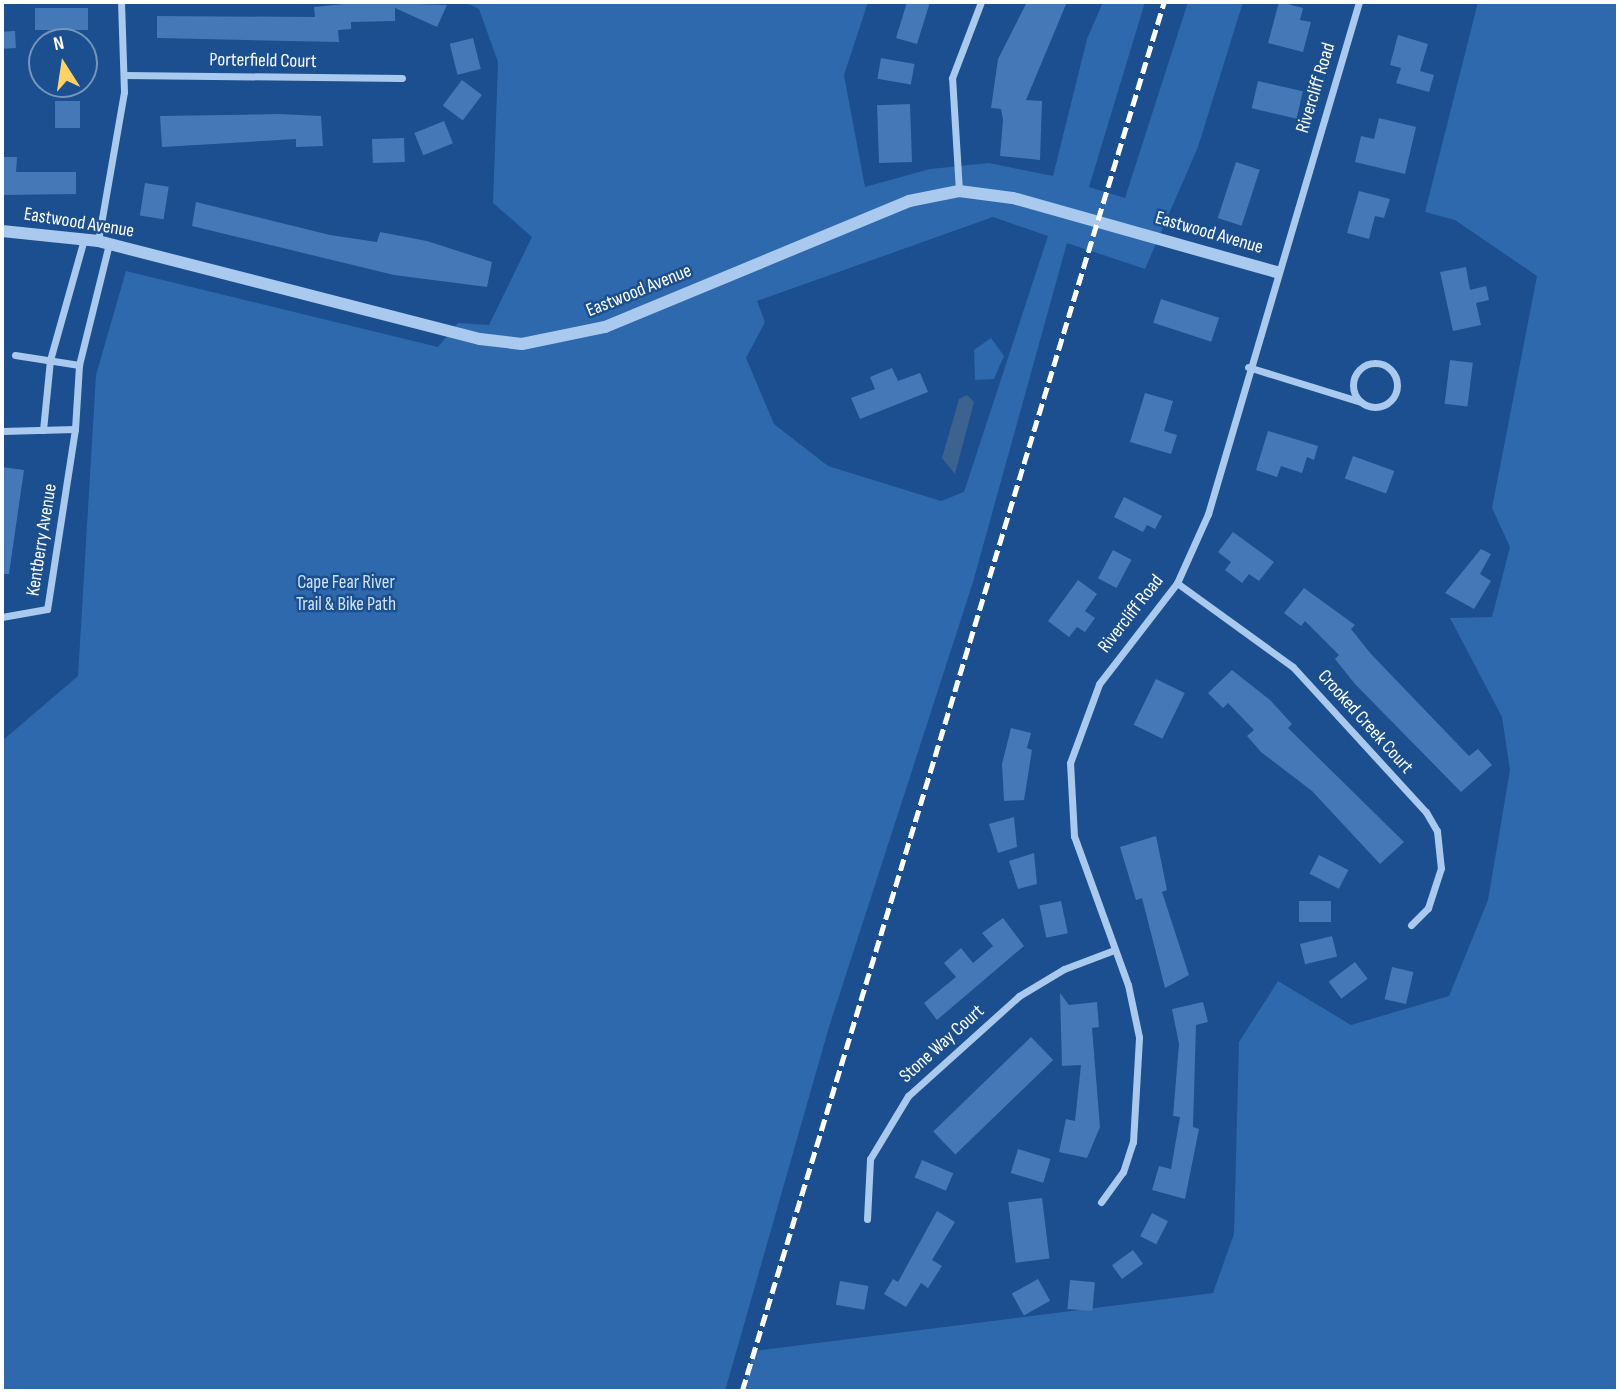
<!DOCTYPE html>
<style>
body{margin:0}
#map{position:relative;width:1620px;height:1393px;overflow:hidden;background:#1b4f8f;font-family:"Sofia Sans Condensed",sans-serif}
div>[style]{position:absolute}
.green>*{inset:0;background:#2e69ad}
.water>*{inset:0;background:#3c6290}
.building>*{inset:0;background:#4478b7;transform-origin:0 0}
.minor>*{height:7px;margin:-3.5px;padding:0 3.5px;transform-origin:3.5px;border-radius:3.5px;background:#a9c9ee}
.minor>.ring{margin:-3.5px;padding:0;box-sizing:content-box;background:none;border:7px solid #a9c9ee;border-radius:50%}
.tertiary>*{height:12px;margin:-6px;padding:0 6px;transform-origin:6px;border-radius:6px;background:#a9c9ee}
.rail>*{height:4.5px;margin-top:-2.25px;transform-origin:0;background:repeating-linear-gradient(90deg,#fff 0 12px,transparent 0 17px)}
span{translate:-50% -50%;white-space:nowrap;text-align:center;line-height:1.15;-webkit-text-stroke:5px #1b4f8f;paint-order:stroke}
.street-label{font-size:19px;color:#fff}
.park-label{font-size:19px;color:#cfe3fa}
.frame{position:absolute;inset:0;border:4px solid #fff;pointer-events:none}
.north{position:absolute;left:28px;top:28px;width:70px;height:70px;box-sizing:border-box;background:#1b4f8f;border:2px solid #7695bc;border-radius:50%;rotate:348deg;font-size:19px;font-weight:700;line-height:28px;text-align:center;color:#fff}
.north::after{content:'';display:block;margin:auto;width:24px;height:32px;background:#ffd166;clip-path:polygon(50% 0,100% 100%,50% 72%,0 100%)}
</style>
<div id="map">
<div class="green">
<div style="clip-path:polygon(evenodd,465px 2px,868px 2px,844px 75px,865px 187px,930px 169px,989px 163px,1053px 176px,1087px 39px,1103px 2px,1145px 2px,1089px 187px,1125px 198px,1188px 2px,1243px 2px,1198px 147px,1145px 269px,1067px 243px,973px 582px,829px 1027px,725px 1391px,2px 1391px,2px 741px,78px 676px,96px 375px,126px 271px,438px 347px,458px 323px,489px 325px,532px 237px,493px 203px,498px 62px,479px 9px,465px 2px,993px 217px,1048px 236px,964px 492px,941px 501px,828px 466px,774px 424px,746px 358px,765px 322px,757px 301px,993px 217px)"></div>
<div style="clip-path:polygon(1478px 2px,1618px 2px,1618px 1391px,742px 1391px,754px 1351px,1213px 1293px,1234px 1234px,1239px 1042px,1278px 981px,1351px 1025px,1449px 996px,1488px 900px,1510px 770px,1502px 717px,1450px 618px,1492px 617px,1510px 547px,1492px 508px,1537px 276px,1455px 220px,1425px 212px)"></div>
<div style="clip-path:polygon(991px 338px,1004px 356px,994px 379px,975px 380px,974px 350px)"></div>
</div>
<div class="water">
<div style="clip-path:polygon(967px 395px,974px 402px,955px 474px,942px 458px,959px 399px)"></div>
</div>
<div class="building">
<div style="clip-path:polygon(363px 2px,447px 5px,437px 27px,395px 8px,395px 21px,351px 22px,351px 29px,338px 30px,339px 42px,157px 38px,157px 16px,315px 17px,314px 7px)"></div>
<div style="clip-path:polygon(907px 2px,930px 2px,917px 44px,896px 38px)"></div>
<div style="clip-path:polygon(1027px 2px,1067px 2px,1026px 100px,1042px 101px,1040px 160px,1000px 156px,1003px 120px,1001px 109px,991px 108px,998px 59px)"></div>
<div style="clip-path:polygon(1279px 2px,1303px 8px,1300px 20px,1311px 22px,1303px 52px,1268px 43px)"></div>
<div style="left:88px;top:8px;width:22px;height:53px;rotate:90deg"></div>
<div style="left:15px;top:31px;width:17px;height:13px;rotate:87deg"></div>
<div style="clip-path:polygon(1398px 35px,1428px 44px,1420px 71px,1434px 75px,1429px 92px,1396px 83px,1401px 68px,1390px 65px)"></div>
<div style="left:473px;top:38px;width:32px;height:24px;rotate:76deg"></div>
<div style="left:881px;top:58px;width:34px;height:21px;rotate:10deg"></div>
<div style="left:462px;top:80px;width:25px;height:32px;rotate:37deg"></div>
<div style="left:1258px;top:81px;width:46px;height:28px;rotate:13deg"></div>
<div style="left:55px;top:101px;width:25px;height:27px"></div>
<div style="left:910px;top:104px;width:58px;height:33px;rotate:88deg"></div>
<div style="clip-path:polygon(279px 114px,321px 116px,323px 146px,296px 147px,296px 139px,162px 147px,160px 116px)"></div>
<div style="clip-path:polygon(1379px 118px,1416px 127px,1405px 174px,1355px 162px,1361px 136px,1374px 139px)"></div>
<div style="left:444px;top:121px;width:24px;height:32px;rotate:68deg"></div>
<div style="left:404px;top:138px;width:24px;height:32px;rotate:88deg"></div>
<div style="clip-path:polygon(2px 157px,17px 157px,16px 172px,76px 172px,76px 194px,2px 195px)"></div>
<div style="left:1236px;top:162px;width:25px;height:59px;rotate:18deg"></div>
<div style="left:145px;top:183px;width:24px;height:33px;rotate:9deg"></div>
<div style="clip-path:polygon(1359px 191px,1390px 199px,1384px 218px,1375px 216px,1369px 239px,1347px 233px)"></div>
<div style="clip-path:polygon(196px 202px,330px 235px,377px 242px,380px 232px,427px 241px,492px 262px,487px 287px,394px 275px,192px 226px)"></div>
<div style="clip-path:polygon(1466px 267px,1470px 290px,1486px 286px,1489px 300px,1476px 303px,1481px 325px,1453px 331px,1440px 272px)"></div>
<div style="left:1161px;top:299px;width:61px;height:25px;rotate:18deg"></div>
<div style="left:1450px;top:360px;width:23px;height:44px;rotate:7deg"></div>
<div style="clip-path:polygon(892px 368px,898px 381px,920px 373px,928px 392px,860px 419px,851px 398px,875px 389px,870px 377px)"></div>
<div style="clip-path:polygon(1145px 393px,1173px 401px,1164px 431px,1177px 435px,1171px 454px,1130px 442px)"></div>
<div style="clip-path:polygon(1268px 431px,1318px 446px,1314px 460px,1307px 457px,1302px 473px,1281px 466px,1277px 477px,1256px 470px)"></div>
<div style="left:1353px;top:456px;width:44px;height:24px;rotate:20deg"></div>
<div style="clip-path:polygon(2px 467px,24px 470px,9px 574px,2px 574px)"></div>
<div style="clip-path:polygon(1124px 497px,1162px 516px,1155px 529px,1147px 525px,1143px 532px,1114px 517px)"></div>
<div style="clip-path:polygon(1233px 532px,1274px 562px,1259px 581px,1249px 574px,1242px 583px,1225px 570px,1231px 562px,1218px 552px)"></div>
<div style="clip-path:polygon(1481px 549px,1491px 554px,1480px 574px,1491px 581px,1474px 609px,1445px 593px)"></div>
<div style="left:1113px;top:550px;width:21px;height:32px;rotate:28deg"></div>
<div style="clip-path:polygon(1078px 580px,1097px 594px,1085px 611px,1095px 618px,1085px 632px,1077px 627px,1069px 637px,1048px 621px)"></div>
<div style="clip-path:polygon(1304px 588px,1355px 625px,1351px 629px,1371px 654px,1469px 756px,1478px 749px,1492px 765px,1461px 792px,1355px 684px,1335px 659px,1339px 655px,1305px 621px,1301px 626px,1284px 613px)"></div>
<div style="clip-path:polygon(1232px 670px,1270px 700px,1292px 724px,1288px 728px,1404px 842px,1380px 864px,1312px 791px,1261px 752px,1247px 736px,1254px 730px,1228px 703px,1223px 708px,1208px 693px)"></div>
<div style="left:1156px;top:679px;width:32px;height:51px;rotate:26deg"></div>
<div style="clip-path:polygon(1011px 728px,1031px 733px,1027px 748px,1032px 750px,1024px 800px,1004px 801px,1002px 764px)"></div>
<div style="clip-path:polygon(1014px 817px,1017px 847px,998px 853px,989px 824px)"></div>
<div style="clip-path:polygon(1156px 836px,1167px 890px,1162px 892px,1189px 975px,1165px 988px,1142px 898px,1136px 900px,1120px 847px)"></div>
<div style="clip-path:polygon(1034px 853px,1037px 884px,1018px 889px,1009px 861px)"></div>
<div style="left:1319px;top:855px;width:33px;height:21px;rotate:27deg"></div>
<div style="left:1061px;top:901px;width:33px;height:22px;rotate:78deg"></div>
<div style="left:1299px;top:901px;width:32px;height:21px"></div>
<div style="clip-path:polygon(1003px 918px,1024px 946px,937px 1020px,924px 1003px,956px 977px,944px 963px,961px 948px,973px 963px,993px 946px,982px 933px)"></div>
<div style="left:1332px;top:936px;width:21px;height:33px;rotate:76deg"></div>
<div style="left:1355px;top:962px;width:21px;height:33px;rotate:53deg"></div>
<div style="left:1392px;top:967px;width:22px;height:33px;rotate:13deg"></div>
<div style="clip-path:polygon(1060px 993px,1069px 1005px,1097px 1002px,1099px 1027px,1092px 1028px,1100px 1127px,1087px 1158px,1059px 1152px,1066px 1119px,1075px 1121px,1081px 1065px,1062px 1066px)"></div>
<div style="clip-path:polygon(1203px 1002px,1208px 1022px,1196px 1025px,1193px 1127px,1199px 1129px,1185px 1199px,1152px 1190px,1159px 1166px,1171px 1169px,1180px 1117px,1173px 1116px,1179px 1044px,1172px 1009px)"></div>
<div style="left:1031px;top:1037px;width:32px;height:136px;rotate:46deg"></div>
<div style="left:1018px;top:1149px;width:34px;height:25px;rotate:17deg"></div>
<div style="left:922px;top:1160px;width:34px;height:19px;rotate:23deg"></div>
<div style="left:1042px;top:1198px;width:61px;height:34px;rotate:83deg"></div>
<div style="clip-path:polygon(937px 1211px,955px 1222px,932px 1260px,942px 1266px,928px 1288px,921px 1283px,906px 1307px,884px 1294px,893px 1279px,898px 1282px)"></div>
<div style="left:1152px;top:1213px;width:18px;height:26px;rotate:27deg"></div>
<div style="left:1133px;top:1250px;width:17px;height:26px;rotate:54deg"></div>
<div style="left:1038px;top:1279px;width:25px;height:30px;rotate:61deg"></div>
<div style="left:1070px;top:1280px;width:25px;height:29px;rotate:5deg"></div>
<div style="left:840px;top:1281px;width:29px;height:24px;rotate:10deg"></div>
</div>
<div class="minor">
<div style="left:124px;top:75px;width:278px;rotate:0.6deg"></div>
<div style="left:959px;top:191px;width:113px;rotate:-93.5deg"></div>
<div style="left:952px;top:78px;width:81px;rotate:-69.1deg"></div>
<div style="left:98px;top:241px;width:151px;rotate:-80.1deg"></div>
<div style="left:124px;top:92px;width:90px;rotate:-91.9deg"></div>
<div style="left:15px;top:355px;width:65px;rotate:8.9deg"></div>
<div class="ring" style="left:1353px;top:363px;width:37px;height:37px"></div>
<div style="left:1248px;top:367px;width:118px;rotate:17.2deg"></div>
<div style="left:75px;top:429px;width:64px;rotate:-86.4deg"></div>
<div style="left:79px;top:365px;width:125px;rotate:-76.1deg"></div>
<div style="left:43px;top:430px;width:70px;rotate:-84.3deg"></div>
<div style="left:50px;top:360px;width:126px;rotate:-74.3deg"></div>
<div style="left:2px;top:431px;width:73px;rotate:-1.6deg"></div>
<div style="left:75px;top:429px;width:182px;rotate:98.8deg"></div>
<div style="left:47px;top:609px;width:46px;rotate:169.9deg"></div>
<div style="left:1177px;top:583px;width:143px;rotate:35.9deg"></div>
<div style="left:1293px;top:667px;width:197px;rotate:47.5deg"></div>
<div style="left:1426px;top:812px;width:22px;rotate:60deg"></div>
<div style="left:1437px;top:831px;width:37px;rotate:84deg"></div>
<div style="left:1441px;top:868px;width:42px;rotate:108deg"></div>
<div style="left:1428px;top:908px;width:24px;rotate:135deg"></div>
<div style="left:1101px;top:1202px;width:37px;rotate:-54deg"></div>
<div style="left:1123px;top:1172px;width:32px;rotate:-72deg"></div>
<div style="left:1133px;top:1142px;width:105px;rotate:-86.7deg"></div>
<div style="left:1139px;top:1037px;width:53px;rotate:-101.9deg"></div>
<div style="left:1128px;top:985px;width:158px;rotate:-109.9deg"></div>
<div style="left:1074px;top:836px;width:73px;rotate:-93.1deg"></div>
<div style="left:1070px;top:763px;width:84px;rotate:-69.8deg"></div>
<div style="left:1099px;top:684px;width:128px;rotate:-52.3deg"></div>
<div style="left:1177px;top:583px;width:76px;rotate:-65.8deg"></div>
<div style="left:1208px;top:514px;width:534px;rotate:-73.57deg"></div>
<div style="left:867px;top:1219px;width:60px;rotate:-87.1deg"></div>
<div style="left:870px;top:1159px;width:74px;rotate:-58.9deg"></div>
<div style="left:908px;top:1096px;width:149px;rotate:-42deg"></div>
<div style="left:1019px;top:996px;width:52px;rotate:-31deg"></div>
<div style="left:1064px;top:969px;width:53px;rotate:-20.8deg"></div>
</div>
<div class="tertiary">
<div style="left:2px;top:231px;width:97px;rotate:5.9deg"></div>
<div style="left:98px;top:241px;width:394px;rotate:14.4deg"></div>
<div style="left:480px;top:339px;width:42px;rotate:6.8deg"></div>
<div style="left:522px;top:344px;width:85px;rotate:-11.6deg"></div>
<div style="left:605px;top:327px;width:329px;rotate:-22.5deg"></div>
<div style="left:909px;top:201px;width:51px;rotate:-11.3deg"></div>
<div style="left:959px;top:191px;width:54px;rotate:7.4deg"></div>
<div style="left:1013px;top:198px;width:273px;rotate:15.7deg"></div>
</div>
<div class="rail">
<div style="left:742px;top:1391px;width:1452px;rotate:-73.1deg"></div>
</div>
<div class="street-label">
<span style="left:263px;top:61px;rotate:1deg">Porterfield Court</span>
<span style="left:1316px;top:88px;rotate:-73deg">Rivercliff Road</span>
<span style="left:79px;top:223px;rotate:9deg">Eastwood Avenue</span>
<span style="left:1209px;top:233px;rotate:16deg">Eastwood Avenue</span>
<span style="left:639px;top:291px;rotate:-22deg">Eastwood Avenue</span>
<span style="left:42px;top:540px;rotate:-81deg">Kentberry Avenue</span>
<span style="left:1131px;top:614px;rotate:-52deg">Rivercliff Road</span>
<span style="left:1365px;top:722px;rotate:48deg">Crooked Creek Court</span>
<span style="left:942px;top:1044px;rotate:-42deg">Stone Way Court</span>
</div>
<div class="park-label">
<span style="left:346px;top:594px">Cape Fear River<br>Trail &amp; Bike Path</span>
</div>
<div class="frame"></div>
<div class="north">N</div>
</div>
